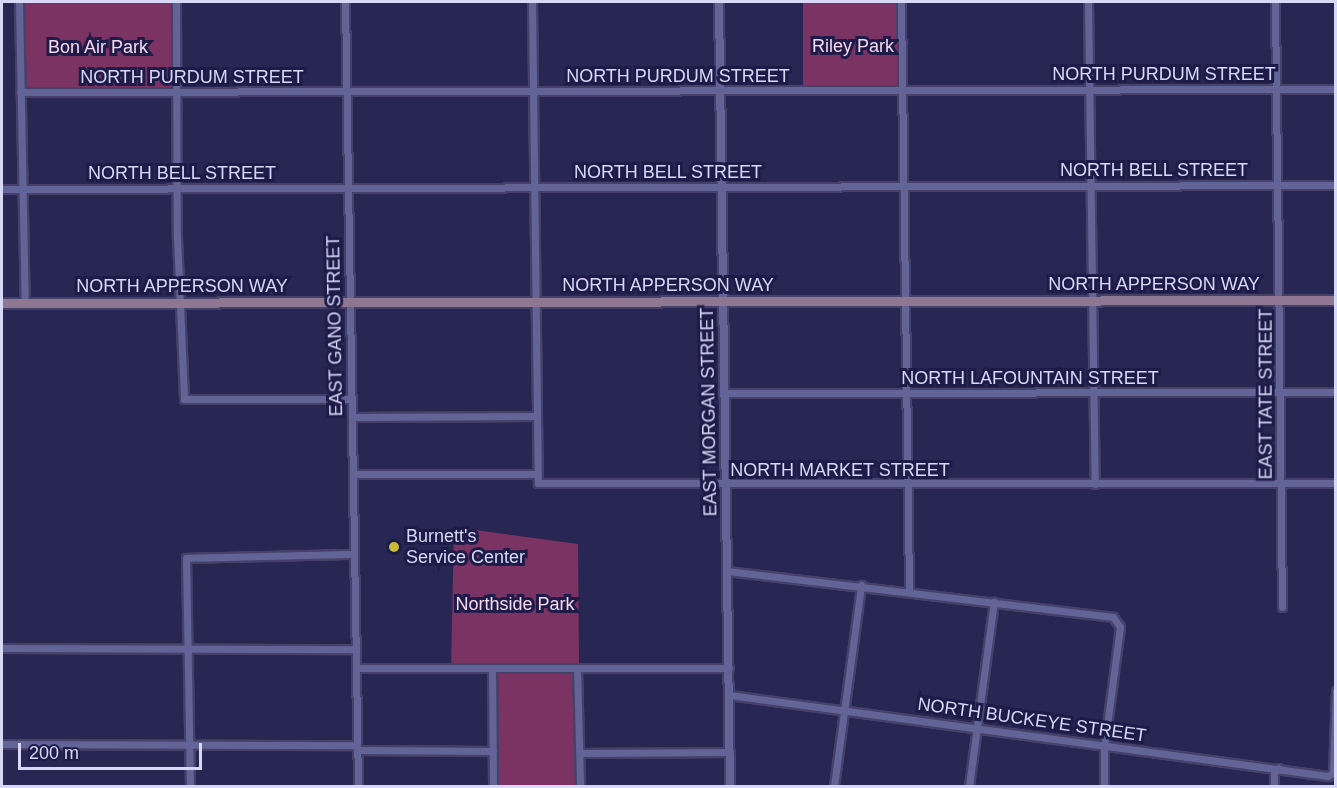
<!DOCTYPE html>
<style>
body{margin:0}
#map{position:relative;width:1337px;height:788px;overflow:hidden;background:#282653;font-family:Helvetica,sans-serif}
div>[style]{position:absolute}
.green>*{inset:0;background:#7a3362;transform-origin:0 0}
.roads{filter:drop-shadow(2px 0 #454169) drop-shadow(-2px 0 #454169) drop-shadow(0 2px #454169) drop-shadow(0 -2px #454169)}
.minor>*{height:7px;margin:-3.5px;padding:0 3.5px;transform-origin:3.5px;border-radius:3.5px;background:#626397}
.tertiary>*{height:8px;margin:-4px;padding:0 4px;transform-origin:4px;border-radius:4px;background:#626397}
.secondary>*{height:9px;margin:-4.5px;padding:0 4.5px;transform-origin:4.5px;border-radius:4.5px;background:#907791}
.dots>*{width:16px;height:16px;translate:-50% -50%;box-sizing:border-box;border:3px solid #1f1b48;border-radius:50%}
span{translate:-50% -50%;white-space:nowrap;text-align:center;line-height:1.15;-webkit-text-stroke:6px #1f1b48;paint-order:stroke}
.park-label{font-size:18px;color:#f5d8e9}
.street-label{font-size:18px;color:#d6d8f6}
.poi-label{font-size:18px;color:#d6d8f6}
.left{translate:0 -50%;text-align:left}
.frame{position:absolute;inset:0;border:3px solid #d6d8f6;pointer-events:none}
.scale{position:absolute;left:18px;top:743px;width:184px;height:27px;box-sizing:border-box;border:3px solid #d6d8f6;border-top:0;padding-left:8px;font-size:18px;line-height:21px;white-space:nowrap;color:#d6d8f6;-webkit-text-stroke:4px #1f1b48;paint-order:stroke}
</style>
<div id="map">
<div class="green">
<div style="left:19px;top:2px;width:157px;height:90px"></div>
<div style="left:803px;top:2px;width:99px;height:89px"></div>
<div style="clip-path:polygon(454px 527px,578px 544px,580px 786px,493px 786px,492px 668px,451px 668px)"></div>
</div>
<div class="roads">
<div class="minor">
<div style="left:19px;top:2px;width:301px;rotate:88.9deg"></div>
<div style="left:176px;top:2px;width:235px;rotate:89.8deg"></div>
<div style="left:177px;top:237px;width:162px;rotate:87.5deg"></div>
<div style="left:184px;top:399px;width:168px"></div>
<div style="left:345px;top:2px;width:784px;rotate:89.05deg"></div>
<div style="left:532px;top:2px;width:481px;rotate:89.3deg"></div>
<div style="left:538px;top:483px;width:798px"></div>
<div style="left:901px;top:2px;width:588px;rotate:89.22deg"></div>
<div style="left:1088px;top:2px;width:482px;rotate:89.2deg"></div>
<div style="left:1275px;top:2px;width:605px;rotate:89.34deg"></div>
<div style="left:20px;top:92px;width:1316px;rotate:-0.13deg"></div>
<div style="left:2px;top:189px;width:1334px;rotate:-0.17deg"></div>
<div style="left:725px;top:393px;width:611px;rotate:-0.09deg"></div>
<div style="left:352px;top:417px;width:185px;rotate:-0.3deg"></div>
<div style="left:353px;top:474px;width:184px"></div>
<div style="left:727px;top:571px;width:389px;rotate:6.8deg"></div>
<div style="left:1113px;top:617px;width:12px;rotate:55deg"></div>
<div style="left:1120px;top:627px;width:123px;rotate:97.5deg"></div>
<div style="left:1104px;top:749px;width:37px;rotate:90deg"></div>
<div style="left:2px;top:648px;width:354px;rotate:0.2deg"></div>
<div style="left:356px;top:668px;width:373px"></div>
<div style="left:492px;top:668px;width:118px;rotate:89.5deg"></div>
<div style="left:577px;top:668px;width:118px;rotate:88.5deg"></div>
<div style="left:729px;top:695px;width:604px;rotate:7.7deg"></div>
<div style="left:1328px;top:776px;width:6px;rotate:-31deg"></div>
<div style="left:1333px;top:773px;width:82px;rotate:-87.9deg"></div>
<div style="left:2px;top:744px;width:355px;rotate:0.2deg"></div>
<div style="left:357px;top:750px;width:136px;rotate:0.4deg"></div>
<div style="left:580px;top:753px;width:150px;rotate:-0.4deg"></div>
<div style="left:190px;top:786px;width:228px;rotate:-91deg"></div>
<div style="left:186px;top:558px;width:168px;rotate:-1.4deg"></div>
<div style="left:834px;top:786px;width:203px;rotate:-82.3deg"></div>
<div style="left:969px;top:786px;width:186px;rotate:-82.3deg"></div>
<div style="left:1274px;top:786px;width:14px;rotate:-90deg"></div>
<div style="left:1274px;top:772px;width:6px;rotate:-39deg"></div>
</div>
<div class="tertiary">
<div style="left:719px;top:2px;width:784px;rotate:89.2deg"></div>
</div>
<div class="secondary">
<div style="left:2px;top:303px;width:1334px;rotate:-0.13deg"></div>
</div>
</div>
<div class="dots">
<div style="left:394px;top:547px;background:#c9ba3a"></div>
</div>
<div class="park-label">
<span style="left:853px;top:46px">Riley Park</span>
<span style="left:98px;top:47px">Bon Air Park</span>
<span style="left:515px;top:604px">Northside Park</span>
</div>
<div class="street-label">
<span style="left:1164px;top:74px">NORTH PURDUM STREET</span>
<span style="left:678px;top:76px">NORTH PURDUM STREET</span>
<span style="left:192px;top:77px">NORTH PURDUM STREET</span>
<span style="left:1154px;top:170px">NORTH BELL STREET</span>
<span style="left:668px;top:172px">NORTH BELL STREET</span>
<span style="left:182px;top:173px">NORTH BELL STREET</span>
<span style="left:1154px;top:284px">NORTH APPERSON WAY</span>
<span style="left:668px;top:285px">NORTH APPERSON WAY</span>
<span style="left:182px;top:286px">NORTH APPERSON WAY</span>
<span style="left:335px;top:326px;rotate:-91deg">EAST GANO STREET</span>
<span style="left:1030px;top:378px">NORTH LAFOUNTAIN STREET</span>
<span style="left:1266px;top:394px;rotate:-90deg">EAST TATE STREET</span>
<span style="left:709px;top:412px;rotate:-91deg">EAST MORGAN STREET</span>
<span style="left:840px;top:470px">NORTH MARKET STREET</span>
<span style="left:1032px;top:720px;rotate:8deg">NORTH BUCKEYE STREET</span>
</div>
<div class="poi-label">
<span class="left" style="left:406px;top:547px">Burnett's<br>Service Center</span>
</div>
<div class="frame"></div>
<div class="scale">200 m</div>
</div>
